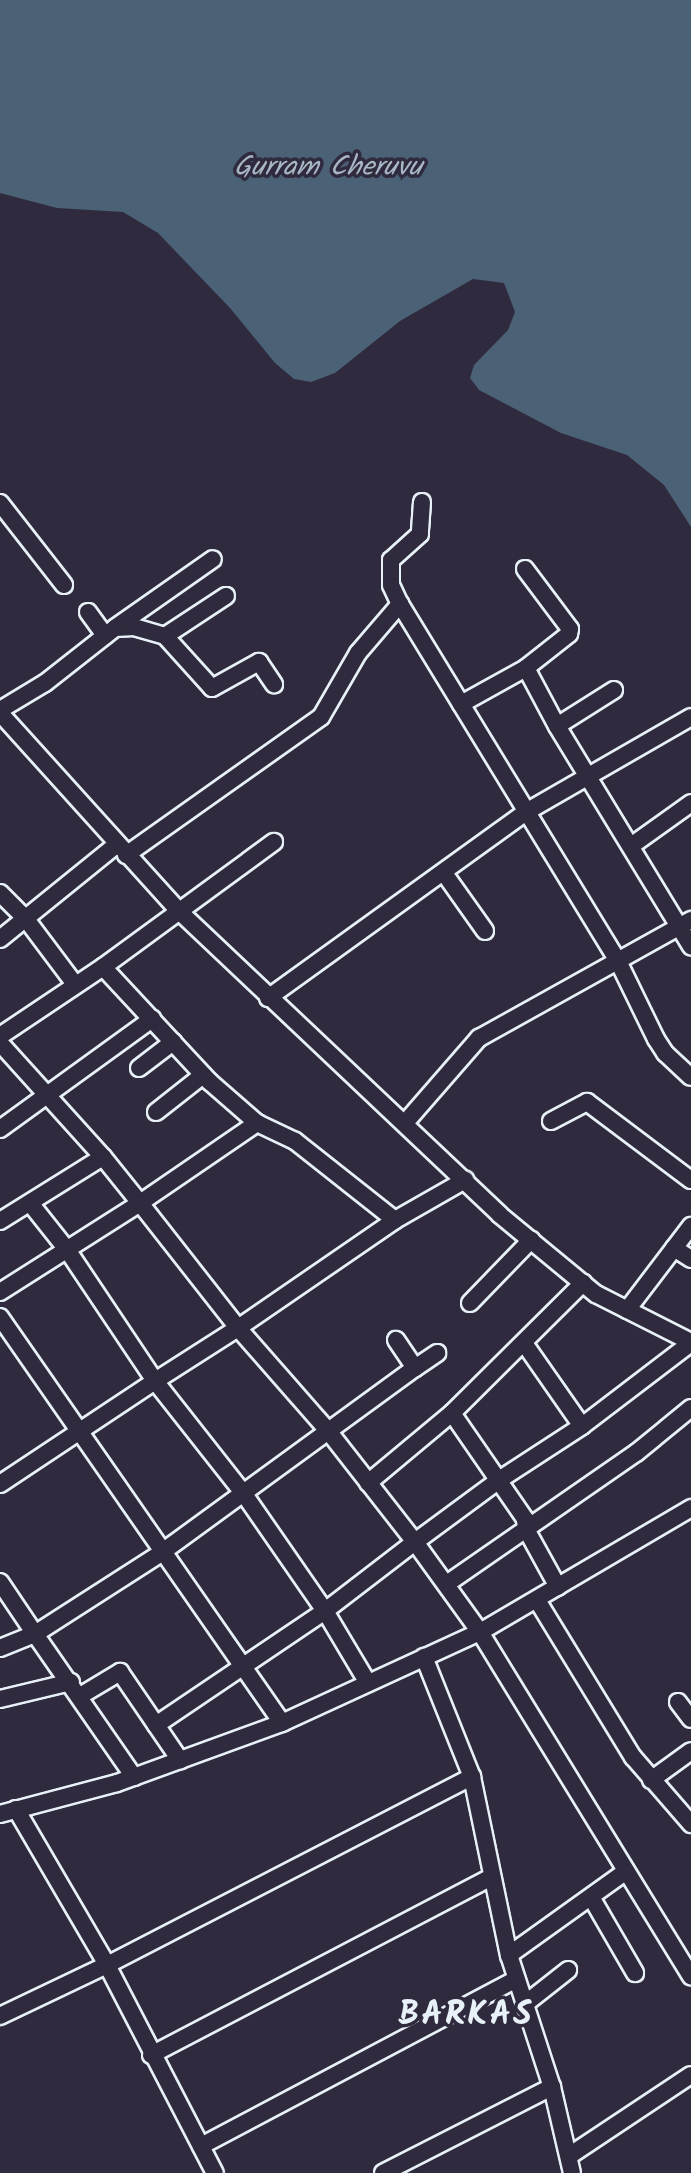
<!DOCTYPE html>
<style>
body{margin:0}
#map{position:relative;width:691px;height:2173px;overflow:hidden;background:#2f2a3d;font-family:Kalam,sans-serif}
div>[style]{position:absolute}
.water>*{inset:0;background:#4b6176}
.roads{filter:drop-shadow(2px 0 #e8f1f8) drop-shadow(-2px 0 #e8f1f8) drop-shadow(0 2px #e8f1f8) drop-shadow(0 -2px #e8f1f8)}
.minor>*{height:16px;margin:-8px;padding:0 8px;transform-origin:8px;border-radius:8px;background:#2f2a3d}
span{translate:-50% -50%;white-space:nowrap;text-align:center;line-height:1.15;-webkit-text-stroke:7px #2f2a3d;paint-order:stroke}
.water-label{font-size:28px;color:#a9b7c4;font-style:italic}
.district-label{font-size:34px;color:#e8f1f8;font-weight:700;letter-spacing:2px}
</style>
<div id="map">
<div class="water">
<div style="clip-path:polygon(0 0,691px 0,691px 527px,664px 485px,627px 455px,561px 433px,479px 390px,470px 378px,474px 365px,508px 330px,515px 312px,504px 283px,473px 279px,400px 321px,335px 373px,311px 382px,294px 379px,275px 363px,230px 308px,158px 233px,123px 212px,57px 208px,0 193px)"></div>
</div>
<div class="roads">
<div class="minor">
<div style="left:422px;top:502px;width:32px;rotate:94deg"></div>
<div style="left:420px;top:534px;width:39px;rotate:138deg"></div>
<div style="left:391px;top:560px;width:25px;rotate:90deg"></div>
<div style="left:391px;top:585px;width:21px;rotate:65deg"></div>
<div style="left:400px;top:604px;width:416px;rotate:58.6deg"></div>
<div style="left:617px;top:959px;width:89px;rotate:64deg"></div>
<div style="left:656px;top:1039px;width:17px;rotate:57deg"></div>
<div style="left:665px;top:1053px;width:35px;rotate:43deg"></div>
<div style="left:0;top:503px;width:104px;rotate:52deg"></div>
<div style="left:525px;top:569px;width:75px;rotate:53.1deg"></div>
<div style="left:570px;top:629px;width:5px;rotate:101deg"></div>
<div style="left:569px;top:634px;width:55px;rotate:141.7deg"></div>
<div style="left:526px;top:668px;width:66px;rotate:61.9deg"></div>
<div style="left:88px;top:612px;width:29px;rotate:54deg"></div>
<div style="left:116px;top:627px;width:118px;rotate:-35deg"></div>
<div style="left:165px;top:636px;width:73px;rotate:-33.3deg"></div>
<div style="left:614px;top:690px;width:67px;rotate:147.7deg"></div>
<div style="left:557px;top:726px;width:258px;rotate:58.7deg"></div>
<div style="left:461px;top:704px;width:74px;rotate:-29deg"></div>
<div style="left:0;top:710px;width:52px;rotate:-31deg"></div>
<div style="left:45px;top:683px;width:89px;rotate:-38.2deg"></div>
<div style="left:115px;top:628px;width:19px;rotate:-3deg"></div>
<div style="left:134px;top:627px;width:32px;rotate:16deg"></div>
<div style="left:165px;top:636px;width:70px;rotate:47.9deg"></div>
<div style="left:212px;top:688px;width:54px;rotate:-29deg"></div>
<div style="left:259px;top:662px;width:27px;rotate:56deg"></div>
<div style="left:0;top:713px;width:270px;rotate:47.9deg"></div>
<div style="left:181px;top:913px;width:439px;rotate:43.4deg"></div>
<div style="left:500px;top:1215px;width:124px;rotate:39.5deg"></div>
<div style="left:596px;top:1294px;width:106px;rotate:26.8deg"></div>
<div style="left:631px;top:846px;width:74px;rotate:-35.6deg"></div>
<div style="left:126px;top:855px;width:239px;rotate:-35.3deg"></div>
<div style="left:321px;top:717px;width:74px;rotate:-60deg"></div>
<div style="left:358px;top:653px;width:65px;rotate:-49.4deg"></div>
<div style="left:444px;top:873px;width:71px;rotate:54.7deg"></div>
<div style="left:0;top:893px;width:37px;rotate:45deg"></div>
<div style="left:26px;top:919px;width:80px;rotate:53.1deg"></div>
<div style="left:0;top:939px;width:149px;rotate:-39deg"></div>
<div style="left:103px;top:967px;width:212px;rotate:-36.2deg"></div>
<div style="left:268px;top:998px;width:318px;rotate:-35.8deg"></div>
<div style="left:526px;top:812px;width:190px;rotate:-29.9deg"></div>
<div style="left:0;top:1036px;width:124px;rotate:-33.8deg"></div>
<div style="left:103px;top:967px;width:157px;rotate:47.1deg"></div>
<div style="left:210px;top:1082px;width:62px;rotate:41.1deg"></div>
<div style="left:0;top:1043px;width:154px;rotate:47.9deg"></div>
<div style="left:139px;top:1068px;width:43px;rotate:-37.4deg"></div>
<div style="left:156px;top:1112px;width:60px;rotate:-38.2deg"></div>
<div style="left:551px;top:1121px;width:41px;rotate:-27.8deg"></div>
<div style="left:587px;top:1102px;width:130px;rotate:36.9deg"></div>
<div style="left:405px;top:1123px;width:113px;rotate:-49deg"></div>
<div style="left:479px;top:1038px;width:243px;rotate:-29.1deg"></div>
<div style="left:0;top:1129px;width:188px;rotate:-35.9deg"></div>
<div style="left:30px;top:1203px;width:61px;rotate:51.6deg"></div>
<div style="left:68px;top:1251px;width:156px;rotate:56.2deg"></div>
<div style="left:155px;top:1381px;width:98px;rotate:-32.6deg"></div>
<div style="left:238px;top:1328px;width:138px;rotate:48.8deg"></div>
<div style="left:329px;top:1432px;width:140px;rotate:52deg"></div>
<div style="left:415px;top:1542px;width:104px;rotate:-36.4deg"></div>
<div style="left:499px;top:1480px;width:99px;rotate:-33deg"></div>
<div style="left:582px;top:1426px;width:137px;rotate:-37.3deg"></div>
<div style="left:0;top:1221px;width:121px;rotate:-31.9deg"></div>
<div style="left:103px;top:1157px;width:59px;rotate:51.2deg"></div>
<div style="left:140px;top:1203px;width:142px;rotate:-34.4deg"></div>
<div style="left:257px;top:1123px;width:42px;rotate:25.3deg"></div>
<div style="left:295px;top:1141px;width:127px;rotate:38.3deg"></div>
<div style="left:674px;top:1248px;width:20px;rotate:33deg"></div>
<div style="left:0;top:1292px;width:166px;rotate:-32.4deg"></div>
<div style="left:140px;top:1203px;width:159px;rotate:51.9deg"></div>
<div style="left:238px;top:1328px;width:191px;rotate:-34.5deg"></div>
<div style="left:395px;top:1220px;width:81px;rotate:-29.7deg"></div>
<div style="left:470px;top:1303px;width:88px;rotate:-45.9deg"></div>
<div style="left:627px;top:1310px;width:106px;rotate:-52.7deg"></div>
<div style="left:0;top:1317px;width:494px;rotate:55.2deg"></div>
<div style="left:524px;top:1343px;width:101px;rotate:55.1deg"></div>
<div style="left:415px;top:1368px;width:27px;rotate:-34deg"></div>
<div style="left:452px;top:1413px;width:129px;rotate:55.4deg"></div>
<div style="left:525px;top:1519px;width:10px;rotate:84deg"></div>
<div style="left:526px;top:1529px;width:66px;rotate:61.1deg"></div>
<div style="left:368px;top:1483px;width:109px;rotate:-39.8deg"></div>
<div style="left:452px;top:1413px;width:185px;rotate:-44.8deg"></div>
<div style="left:0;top:1484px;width:186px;rotate:-33.6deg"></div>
<div style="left:155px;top:1381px;width:144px;rotate:51.8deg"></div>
<div style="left:244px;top:1494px;width:142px;rotate:55.3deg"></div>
<div style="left:325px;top:1611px;width:84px;rotate:59.2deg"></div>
<div style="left:0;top:1582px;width:63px;rotate:56.1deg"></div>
<div style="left:35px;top:1634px;width:150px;rotate:-32.7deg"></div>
<div style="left:161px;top:1553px;width:314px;rotate:-36.1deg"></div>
<div style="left:415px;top:1368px;width:34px;rotate:-124deg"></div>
<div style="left:448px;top:1583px;width:229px;rotate:-34.7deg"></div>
<div style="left:636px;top:1453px;width:71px;rotate:-39.3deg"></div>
<div style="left:537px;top:1600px;width:184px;rotate:58.6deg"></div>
<div style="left:633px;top:1757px;width:89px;rotate:49.1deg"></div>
<div style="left:0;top:1648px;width:38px;rotate:-22deg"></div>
<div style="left:35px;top:1634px;width:174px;rotate:55.3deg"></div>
<div style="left:424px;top:1657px;width:129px;rotate:68.2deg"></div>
<div style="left:472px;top:1777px;width:182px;rotate:78.3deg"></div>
<div style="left:509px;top:1955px;width:139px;rotate:72deg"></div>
<div style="left:552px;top:2087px;width:88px;rotate:76.9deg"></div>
<div style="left:80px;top:1696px;width:47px;rotate:-31deg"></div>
<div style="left:120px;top:1672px;width:107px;rotate:55.7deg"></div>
<div style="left:0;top:1699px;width:73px;rotate:-13.5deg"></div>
<div style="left:678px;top:1702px;width:21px;rotate:53deg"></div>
<div style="left:156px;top:1725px;width:204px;rotate:-34deg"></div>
<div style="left:325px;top:1611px;width:113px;rotate:-37.5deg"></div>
<div style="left:415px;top:1542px;width:111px;rotate:54.2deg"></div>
<div style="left:480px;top:1632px;width:404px;rotate:58.5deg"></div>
<div style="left:651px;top:1780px;width:49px;rotate:-35.9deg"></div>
<div style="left:16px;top:1809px;width:181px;rotate:59.7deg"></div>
<div style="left:107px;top:1965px;width:234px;rotate:62.6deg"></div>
<div style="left:0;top:1814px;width:121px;rotate:-14.8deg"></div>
<div style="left:117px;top:1783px;width:176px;rotate:-20deg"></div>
<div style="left:282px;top:1723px;width:218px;rotate:-24.7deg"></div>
<div style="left:480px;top:1632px;width:245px;rotate:-30.4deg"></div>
<div style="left:591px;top:1897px;width:88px;rotate:59.9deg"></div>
<div style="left:509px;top:1955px;width:143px;rotate:-35.6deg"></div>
<div style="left:525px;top:2004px;width:55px;rotate:-38.3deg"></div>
<div style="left:0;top:2016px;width:119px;rotate:-25.5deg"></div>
<div style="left:107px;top:1965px;width:411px;rotate:-27.3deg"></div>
<div style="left:151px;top:2055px;width:385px;rotate:-27.6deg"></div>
<div style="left:201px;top:2146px;width:357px;rotate:-27.9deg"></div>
<div style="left:569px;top:2156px;width:146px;rotate:-33.6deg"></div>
<div style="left:383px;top:2173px;width:190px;rotate:-27deg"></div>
</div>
</div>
<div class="water-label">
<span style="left:328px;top:168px">Gurram Cheruvu</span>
</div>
<div class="district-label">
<span style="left:466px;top:2016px">BARKAS</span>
</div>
</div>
